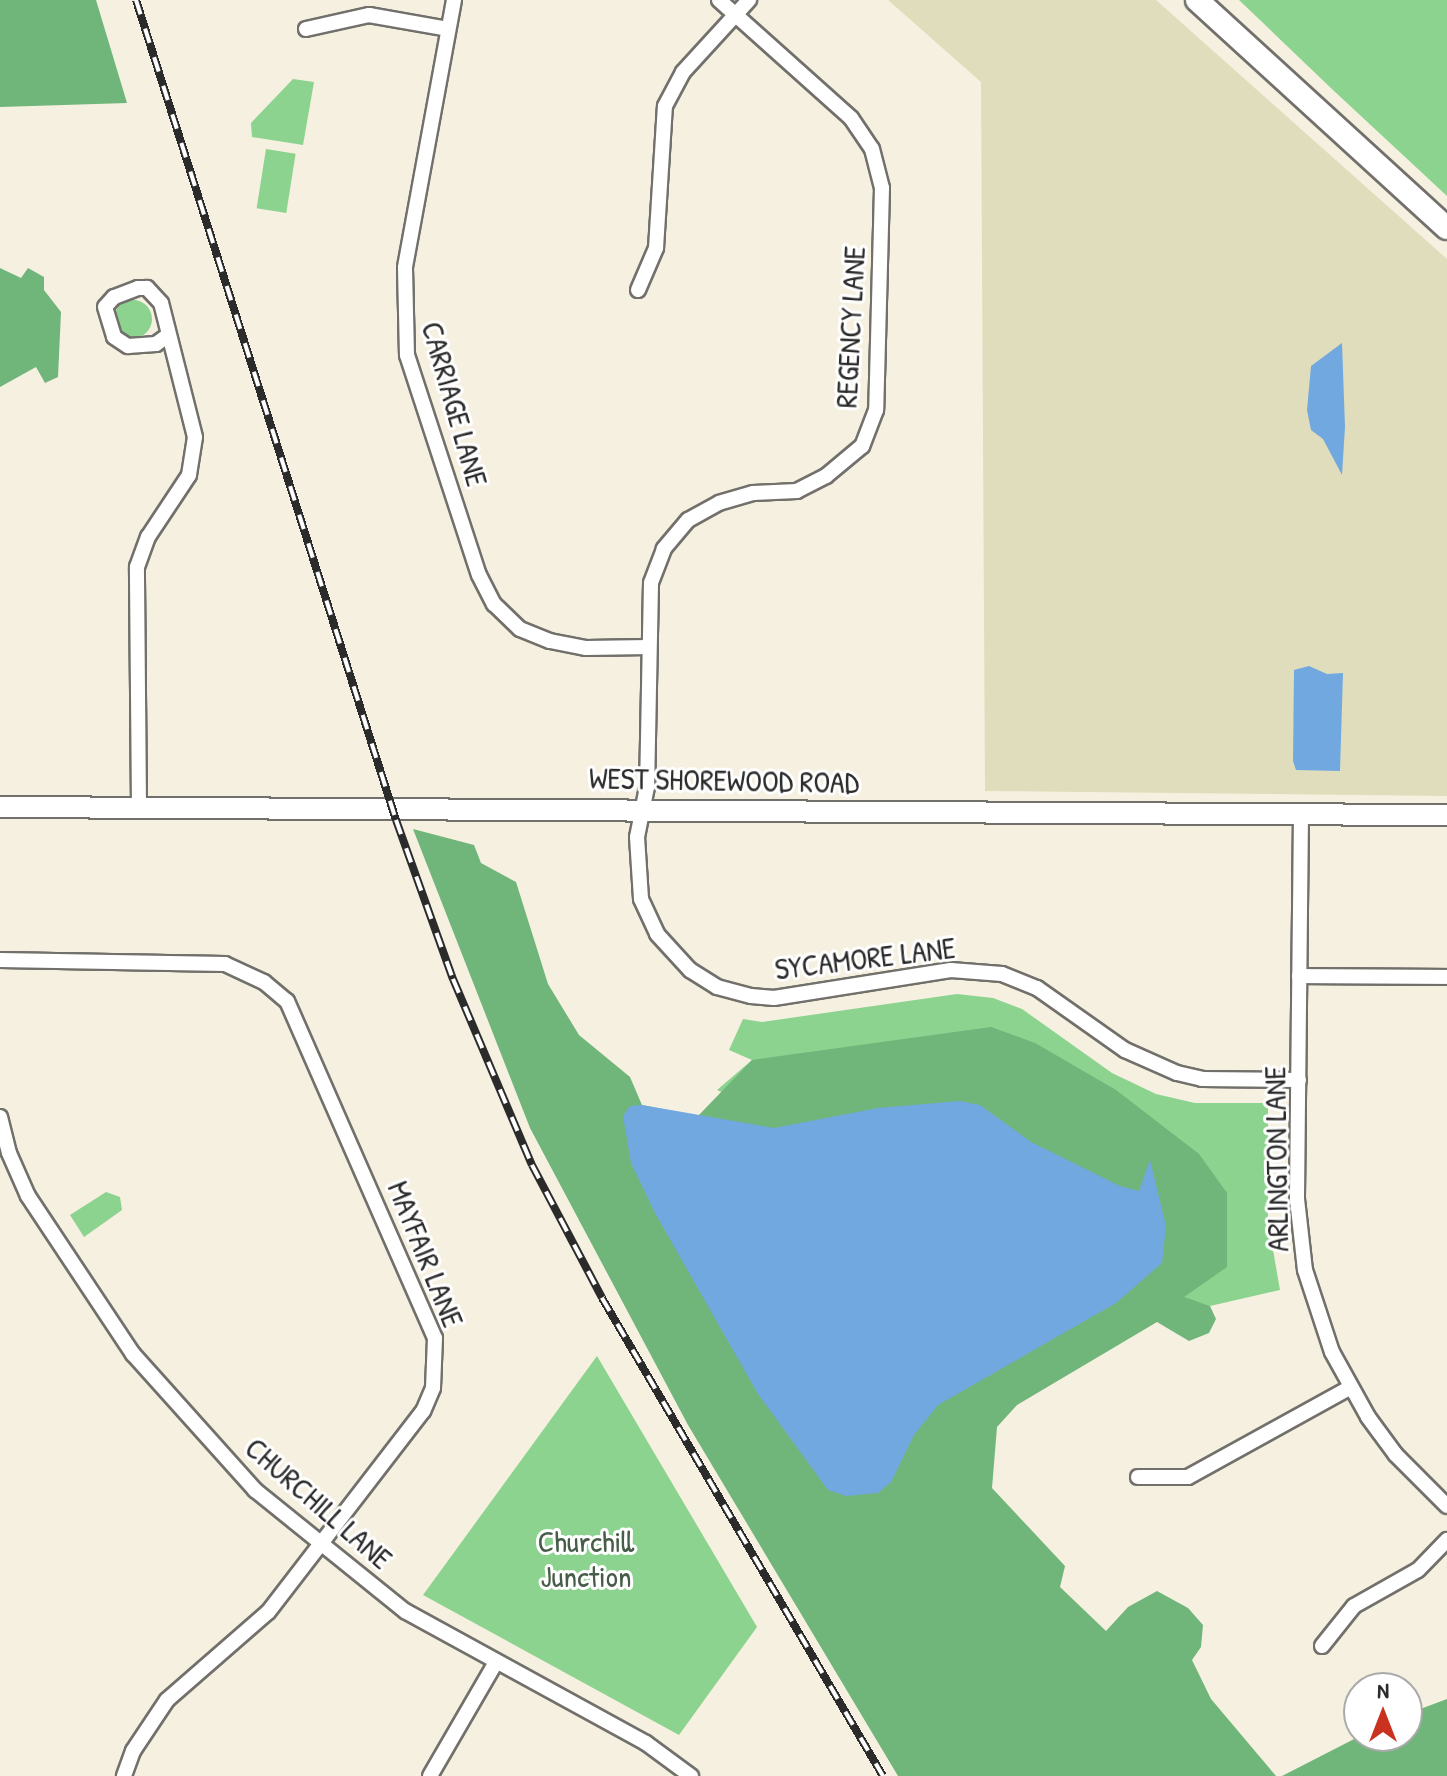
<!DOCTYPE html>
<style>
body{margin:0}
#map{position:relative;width:1447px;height:1776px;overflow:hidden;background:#f6f0e1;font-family:"Patrick Hand",sans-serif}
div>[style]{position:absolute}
.built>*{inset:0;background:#dfddbb}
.green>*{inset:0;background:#8bd38e;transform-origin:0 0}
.round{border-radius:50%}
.forest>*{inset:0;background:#70b579}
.water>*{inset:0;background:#72a8e0}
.roads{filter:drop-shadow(2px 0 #72706b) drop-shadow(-2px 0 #72706b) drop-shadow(0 2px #72706b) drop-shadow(0 -2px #72706b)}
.street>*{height:14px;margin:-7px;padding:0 7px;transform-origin:7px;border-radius:7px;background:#fff}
.secondary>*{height:20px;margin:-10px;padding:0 10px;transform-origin:10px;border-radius:10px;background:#fff}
.primary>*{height:22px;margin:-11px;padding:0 11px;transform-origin:11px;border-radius:11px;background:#fff}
.rail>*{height:8px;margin-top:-4px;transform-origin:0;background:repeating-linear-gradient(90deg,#fff 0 15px,#2b2b2b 0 30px);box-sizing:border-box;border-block:2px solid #2b2b2b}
span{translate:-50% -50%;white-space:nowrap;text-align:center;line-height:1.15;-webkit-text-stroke:6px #fff;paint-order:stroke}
.street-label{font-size:30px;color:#2b2b2b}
.park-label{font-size:30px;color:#485d49}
.north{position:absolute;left:1343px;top:1672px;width:80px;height:80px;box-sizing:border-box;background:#fff;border:2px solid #aaa;border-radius:50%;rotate:0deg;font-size:22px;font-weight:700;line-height:32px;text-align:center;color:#2b2b2b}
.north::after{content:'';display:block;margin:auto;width:28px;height:36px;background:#c8321e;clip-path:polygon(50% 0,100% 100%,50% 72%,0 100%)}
</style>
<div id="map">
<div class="built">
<div style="clip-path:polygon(888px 0,1156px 0,1447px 259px,1447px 796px,985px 791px,981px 82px)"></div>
</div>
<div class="green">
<div style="clip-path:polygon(1239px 0,1447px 0,1447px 196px,1333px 90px)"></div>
<div style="clip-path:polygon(293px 79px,314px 82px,303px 145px,252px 137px,251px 123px)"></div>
<div style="left:266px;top:149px;width:30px;height:60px;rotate:9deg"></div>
<div class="round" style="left:114px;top:300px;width:38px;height:38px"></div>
<div style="clip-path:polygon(957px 994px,993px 998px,1022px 1009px,1112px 1073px,1156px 1094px,1195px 1103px,1268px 1103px,1268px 1221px,1280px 1290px,1210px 1306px,1183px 1298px,717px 1090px,752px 1060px,729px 1050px,743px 1019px,762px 1022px)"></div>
<div style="clip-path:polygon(106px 1192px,120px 1197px,122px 1210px,84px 1237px,70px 1215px)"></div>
<div style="clip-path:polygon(597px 1356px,757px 1627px,679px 1735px,423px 1595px)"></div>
</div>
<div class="forest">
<div style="clip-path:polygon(0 0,96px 0,127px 103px,0 107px)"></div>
<div style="clip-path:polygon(0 268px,21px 278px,28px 268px,44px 277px,44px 290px,61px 312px,58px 377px,45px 383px,36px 367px,0 387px)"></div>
<div style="clip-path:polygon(413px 829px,474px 845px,481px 863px,516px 882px,548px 984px,579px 1035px,630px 1077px,642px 1105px,698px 1116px,752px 1060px,991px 1027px,1035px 1043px,1116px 1090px,1199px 1154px,1227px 1193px,1227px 1267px,1184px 1297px,1210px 1306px,1216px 1319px,1209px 1333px,1189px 1341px,1157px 1322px,1017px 1405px,997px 1427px,992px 1488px,1065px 1566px,1060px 1587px,1106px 1631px,1128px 1607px,1157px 1591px,1188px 1608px,1203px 1625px,1201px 1647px,1192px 1660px,1211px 1699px,1276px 1776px,898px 1776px,688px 1425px,530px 1128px)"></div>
<div style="clip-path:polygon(1447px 1699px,1447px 1776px,1282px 1776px,1360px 1736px,1407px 1736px,1407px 1714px)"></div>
</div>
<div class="water">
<div style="clip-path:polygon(1342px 343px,1345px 427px,1342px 475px,1323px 439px,1311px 430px,1307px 410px,1311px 366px)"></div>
<div style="clip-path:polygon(1309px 666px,1327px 674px,1343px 673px,1340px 771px,1296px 770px,1293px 761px,1294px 670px)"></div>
<div style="clip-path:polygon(960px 1101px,980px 1105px,1031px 1142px,1120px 1186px,1139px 1191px,1150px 1160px,1166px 1226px,1162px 1263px,1116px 1303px,938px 1405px,914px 1435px,891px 1482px,878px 1493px,846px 1496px,828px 1490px,758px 1394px,655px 1213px,631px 1163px,623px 1116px,630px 1106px,642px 1105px,774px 1128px,878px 1108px)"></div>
</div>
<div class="roads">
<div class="street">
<div style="left:454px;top:0;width:272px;rotate:100.4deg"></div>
<div style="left:405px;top:268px;width:87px;rotate:88.7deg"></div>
<div style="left:407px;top:355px;width:231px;rotate:71.9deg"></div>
<div style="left:479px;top:575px;width:33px;rotate:63deg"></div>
<div style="left:494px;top:604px;width:36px;rotate:44deg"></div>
<div style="left:520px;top:629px;width:32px;rotate:22deg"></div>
<div style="left:550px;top:641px;width:37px;rotate:11deg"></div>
<div style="left:586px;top:648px;width:63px;rotate:-0.9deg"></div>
<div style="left:719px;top:0;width:177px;rotate:41.8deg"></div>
<div style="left:851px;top:118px;width:37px;rotate:56deg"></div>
<div style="left:872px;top:149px;width:40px;rotate:75.6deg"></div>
<div style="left:882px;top:188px;width:222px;rotate:91.5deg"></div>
<div style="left:876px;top:410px;width:39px;rotate:111deg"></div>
<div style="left:862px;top:446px;width:47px;rotate:140.2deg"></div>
<div style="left:826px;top:476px;width:33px;rotate:153deg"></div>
<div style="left:797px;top:491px;width:44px;rotate:177.4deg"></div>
<div style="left:753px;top:493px;width:35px;rotate:164deg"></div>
<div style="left:719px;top:503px;width:35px;rotate:151deg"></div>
<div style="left:688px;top:520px;width:38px;rotate:130deg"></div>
<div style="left:664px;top:549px;width:36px;rotate:111deg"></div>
<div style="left:651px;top:583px;width:204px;rotate:91.1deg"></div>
<div style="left:647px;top:787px;width:51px;rotate:101.3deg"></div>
<div style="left:637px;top:837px;width:62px;rotate:86.3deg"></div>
<div style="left:641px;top:899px;width:38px;rotate:65deg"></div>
<div style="left:657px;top:934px;width:49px;rotate:47.5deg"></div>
<div style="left:690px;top:970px;width:32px;rotate:32deg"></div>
<div style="left:717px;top:987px;width:35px;rotate:15deg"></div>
<div style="left:751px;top:996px;width:23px;rotate:5deg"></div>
<div style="left:774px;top:998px;width:179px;rotate:-9deg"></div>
<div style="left:951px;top:970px;width:51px;rotate:4.5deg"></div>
<div style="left:1002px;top:974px;width:38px;rotate:22deg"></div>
<div style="left:1037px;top:988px;width:108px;rotate:35.2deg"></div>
<div style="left:1125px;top:1050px;width:57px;rotate:23.9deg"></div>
<div style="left:1177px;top:1073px;width:26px;rotate:13deg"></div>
<div style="left:1202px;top:1079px;width:97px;rotate:0.6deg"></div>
<div style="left:306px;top:29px;width:65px;rotate:-12.5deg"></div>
<div style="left:369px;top:15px;width:80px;rotate:10deg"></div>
<div style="left:638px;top:290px;width:46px;rotate:-66.8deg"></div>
<div style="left:656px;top:248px;width:142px;rotate:-86.4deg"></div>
<div style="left:665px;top:106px;width:38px;rotate:-62deg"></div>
<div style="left:683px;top:72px;width:98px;rotate:-47.5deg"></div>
<div style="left:139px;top:807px;width:240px;rotate:-90.5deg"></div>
<div style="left:137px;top:567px;width:32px;rotate:-70deg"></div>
<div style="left:148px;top:537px;width:74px;rotate:-56.5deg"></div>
<div style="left:189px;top:475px;width:38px;rotate:-81deg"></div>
<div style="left:195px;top:437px;width:138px;rotate:-104.2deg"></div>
<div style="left:161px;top:303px;width:21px;rotate:-133deg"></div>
<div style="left:147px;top:288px;width:9px;rotate:180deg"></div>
<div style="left:138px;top:288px;width:26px;rotate:159deg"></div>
<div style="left:114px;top:297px;width:13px;rotate:132deg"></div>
<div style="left:105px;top:307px;width:31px;rotate:73deg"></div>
<div style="left:114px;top:337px;width:17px;rotate:33deg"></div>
<div style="left:128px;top:346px;width:28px;rotate:-4deg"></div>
<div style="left:156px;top:344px;width:14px;rotate:-36deg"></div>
<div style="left:1301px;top:814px;width:385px;rotate:90.6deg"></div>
<div style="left:1297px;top:1199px;width:71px;rotate:83.6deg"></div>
<div style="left:1305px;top:1270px;width:86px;rotate:71.8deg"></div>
<div style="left:1332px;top:1352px;width:74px;rotate:61deg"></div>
<div style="left:1368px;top:1417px;width:47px;rotate:53.6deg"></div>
<div style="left:1396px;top:1455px;width:72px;rotate:45deg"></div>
<div style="left:0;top:960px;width:225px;rotate:1deg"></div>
<div style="left:225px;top:964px;width:43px;rotate:24.8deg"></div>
<div style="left:264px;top:982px;width:30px;rotate:40deg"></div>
<div style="left:287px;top:1001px;width:368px;rotate:66.3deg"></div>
<div style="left:435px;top:1338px;width:50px;rotate:92.3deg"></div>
<div style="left:433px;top:1388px;width:25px;rotate:113deg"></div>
<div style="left:423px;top:1411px;width:254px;rotate:127.6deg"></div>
<div style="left:268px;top:1612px;width:134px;rotate:138.9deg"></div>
<div style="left:167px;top:1700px;width:61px;rotate:123.7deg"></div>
<div style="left:133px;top:1751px;width:27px;rotate:110deg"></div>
<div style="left:1299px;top:976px;width:148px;rotate:0.4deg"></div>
<div style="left:0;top:1117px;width:37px;rotate:76deg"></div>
<div style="left:9px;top:1153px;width:47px;rotate:66.2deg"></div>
<div style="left:28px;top:1196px;width:190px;rotate:56.4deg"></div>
<div style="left:133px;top:1354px;width:183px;rotate:48.1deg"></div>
<div style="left:255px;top:1490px;width:193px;rotate:38.9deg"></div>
<div style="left:405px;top:1611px;width:275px;rotate:28.7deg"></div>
<div style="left:646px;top:1743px;width:56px;rotate:36.3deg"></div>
<div style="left:1138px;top:1477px;width:50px"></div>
<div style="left:1188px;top:1477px;width:186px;rotate:-28.9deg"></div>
<div style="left:1322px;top:1646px;width:51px;rotate:-51.3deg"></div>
<div style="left:1354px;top:1606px;width:73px;rotate:-29.4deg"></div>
<div style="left:1418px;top:1570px;width:42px;rotate:-46deg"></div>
<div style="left:430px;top:1776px;width:132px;rotate:-59.9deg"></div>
</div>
<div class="secondary">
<div style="left:0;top:807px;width:1447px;rotate:0.32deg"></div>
</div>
<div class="primary">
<div style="left:1197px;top:0;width:338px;rotate:42.4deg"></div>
</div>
</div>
<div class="rail">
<div style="left:136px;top:0;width:860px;rotate:72.41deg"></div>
<div style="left:396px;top:820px;width:169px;rotate:70.3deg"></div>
<div style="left:453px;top:979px;width:202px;rotate:67deg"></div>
<div style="left:532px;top:1165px;width:150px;rotate:62.2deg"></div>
<div style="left:602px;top:1298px;width:554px;rotate:59.55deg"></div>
</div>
<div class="street-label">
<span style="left:850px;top:327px;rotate:-87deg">REGENCY LANE</span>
<span style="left:455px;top:404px;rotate:74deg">CARRIAGE LANE</span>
<span style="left:724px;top:780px;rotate:1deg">WEST SHOREWOOD ROAD</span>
<span style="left:865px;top:958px;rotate:-7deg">SYCAMORE LANE</span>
<span style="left:1276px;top:1159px;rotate:-91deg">ARLINGTON LANE</span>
<span style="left:426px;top:1254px;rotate:68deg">MAYFAIR LANE</span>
<span style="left:319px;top:1503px;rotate:41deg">CHURCHILL LANE</span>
</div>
<div class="park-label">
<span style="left:586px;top:1558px">Churchill<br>Junction</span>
</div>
<div class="north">N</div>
</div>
